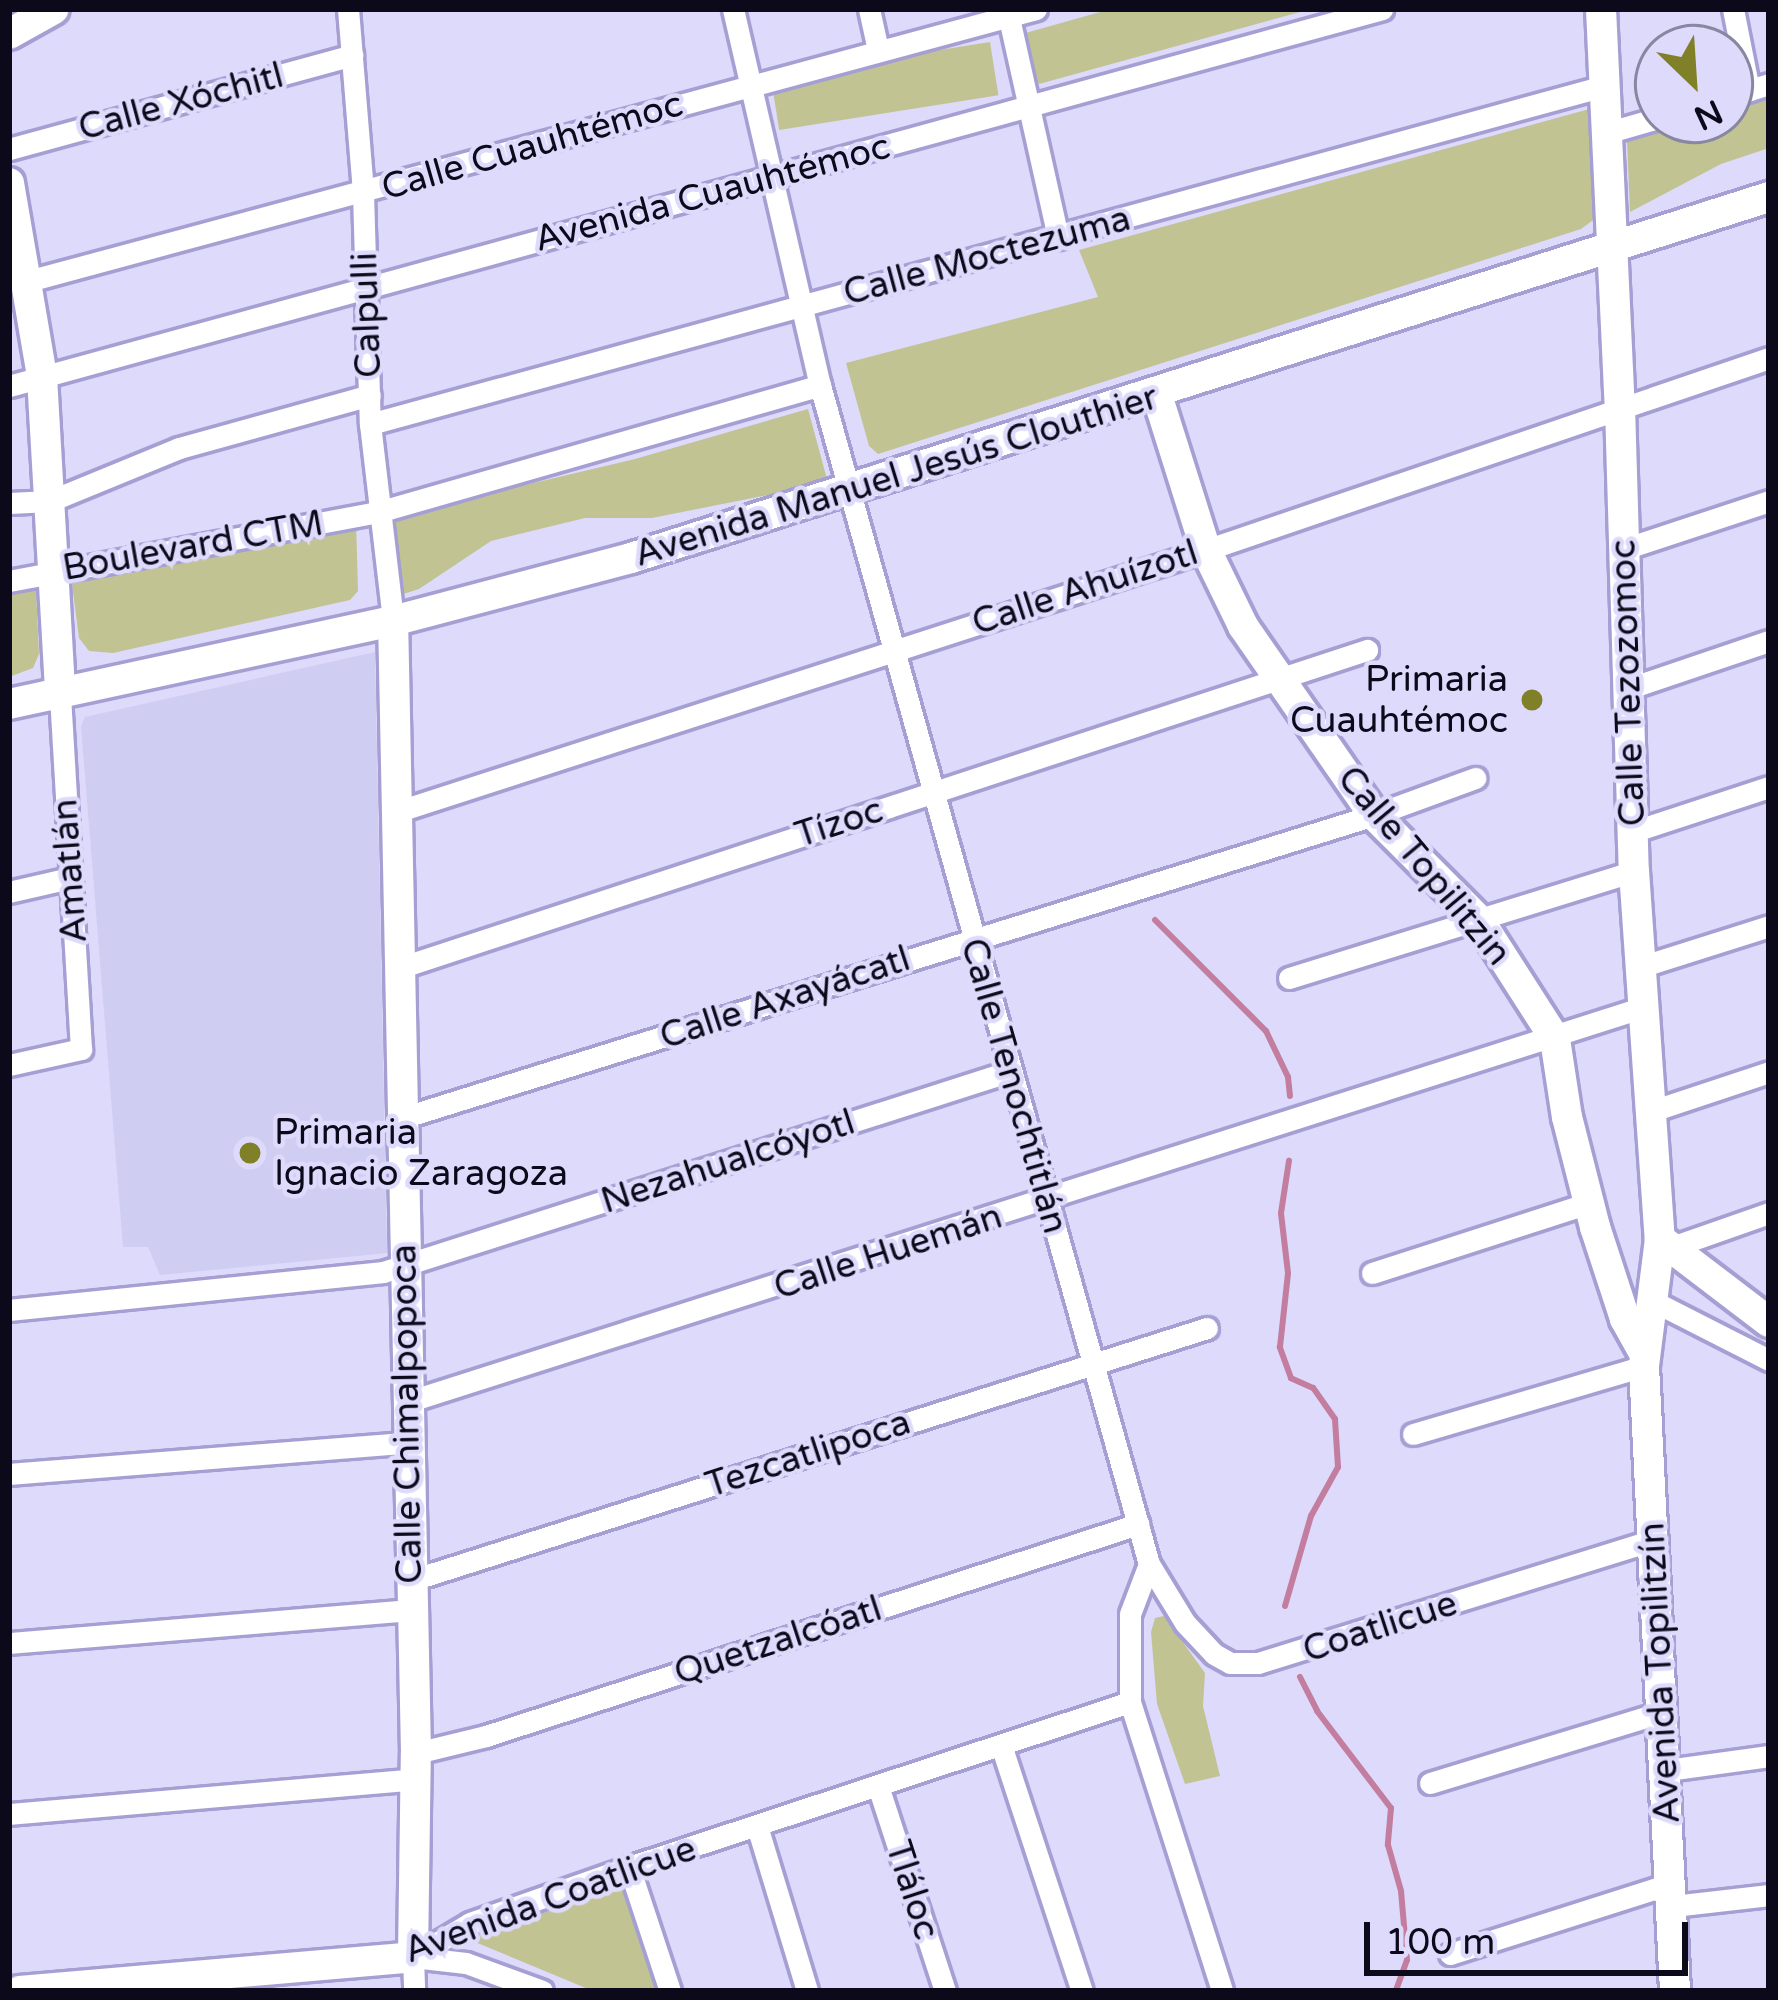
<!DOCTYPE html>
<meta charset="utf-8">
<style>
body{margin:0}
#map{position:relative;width:1778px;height:2000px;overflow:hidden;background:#dddafb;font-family:"Varela Round",sans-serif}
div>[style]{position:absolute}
.built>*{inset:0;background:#d0cdf2}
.green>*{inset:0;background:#c2c393;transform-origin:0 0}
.stream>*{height:6px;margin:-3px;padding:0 3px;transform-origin:3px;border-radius:3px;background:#c37d9f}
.roads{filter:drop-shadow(3px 0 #a59fd3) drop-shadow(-3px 0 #a59fd3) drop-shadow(0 3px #a59fd3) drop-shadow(0 -3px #a59fd3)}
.street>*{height:21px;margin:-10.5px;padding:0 10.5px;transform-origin:10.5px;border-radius:10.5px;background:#fff}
.secondary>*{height:30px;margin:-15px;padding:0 15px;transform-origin:15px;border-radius:15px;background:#fff}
.dots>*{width:33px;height:33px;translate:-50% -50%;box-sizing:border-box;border:6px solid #dddafb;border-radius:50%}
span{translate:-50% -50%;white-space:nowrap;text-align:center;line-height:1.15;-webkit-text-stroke:9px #dddafb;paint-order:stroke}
.street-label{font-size:36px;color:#0c091b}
.poi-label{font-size:36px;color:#0c091b}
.right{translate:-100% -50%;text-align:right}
.left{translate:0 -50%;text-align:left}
.frame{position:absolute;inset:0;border:12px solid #0c091b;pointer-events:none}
.north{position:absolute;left:1634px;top:24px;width:120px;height:120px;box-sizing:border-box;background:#dddafb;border:3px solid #8986a1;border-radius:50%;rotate:155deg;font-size:33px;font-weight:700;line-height:48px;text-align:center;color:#0c091b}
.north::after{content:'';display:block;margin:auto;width:42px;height:54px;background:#808029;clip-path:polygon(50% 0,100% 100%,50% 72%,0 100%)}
.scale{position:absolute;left:1364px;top:1922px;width:324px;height:54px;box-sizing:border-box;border:6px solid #0c091b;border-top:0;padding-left:15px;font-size:36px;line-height:42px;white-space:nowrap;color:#0c091b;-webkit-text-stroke:9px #dddafb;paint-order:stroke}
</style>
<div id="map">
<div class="built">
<div style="clip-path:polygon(375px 652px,387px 1253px,160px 1275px,148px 1247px,123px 1247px,81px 726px,85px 717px)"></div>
</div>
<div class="green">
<div style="clip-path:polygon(1111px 9px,1311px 9px,1039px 84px,1022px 34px)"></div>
<div style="left:990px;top:42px;width:54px;height:222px;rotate:81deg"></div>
<div style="clip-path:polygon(1769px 98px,1769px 148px,1721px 164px,1630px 212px,1627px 140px,1696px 120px,1730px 120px,1730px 110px)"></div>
<div style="clip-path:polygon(1593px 108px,1596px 218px,1581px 229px,878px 454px,869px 446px,846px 363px,1098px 297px,1079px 250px)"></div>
<div style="clip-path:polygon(808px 409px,828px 483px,652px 518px,585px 518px,491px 541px,419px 589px,397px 596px,393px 516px,635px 459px)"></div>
<div style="clip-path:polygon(356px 521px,358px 591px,350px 600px,113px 653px,89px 651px,79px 638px,72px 584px)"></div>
<div style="clip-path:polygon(36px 589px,39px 654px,33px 668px,9px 677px,9px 595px)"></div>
<div style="clip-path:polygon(1164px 1616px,1205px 1673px,1203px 1706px,1220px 1776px,1185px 1784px,1157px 1704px,1151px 1632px,1155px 1618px)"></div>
<div style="clip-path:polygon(627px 1888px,657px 1991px,593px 1991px,463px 1937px)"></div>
</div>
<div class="stream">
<div style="left:1155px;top:920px;width:157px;rotate:45deg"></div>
<div style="left:1266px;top:1031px;width:51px;rotate:64.4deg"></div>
<div style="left:1288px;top:1077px;width:19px;rotate:84deg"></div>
<div style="left:1285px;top:1606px;width:94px;rotate:-73.9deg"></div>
<div style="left:1311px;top:1516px;width:56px;rotate:-61.1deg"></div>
<div style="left:1338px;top:1467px;width:48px;rotate:-93.6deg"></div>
<div style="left:1335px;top:1419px;width:38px;rotate:-125deg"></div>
<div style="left:1313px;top:1388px;width:24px;rotate:-156deg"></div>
<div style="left:1291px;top:1378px;width:33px;rotate:-110deg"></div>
<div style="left:1280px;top:1347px;width:74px;rotate:-83.8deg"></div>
<div style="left:1288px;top:1273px;width:60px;rotate:-96.7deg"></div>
<div style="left:1281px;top:1213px;width:53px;rotate:-81.3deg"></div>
<div style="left:1300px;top:1677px;width:38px;rotate:63deg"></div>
<div style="left:1317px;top:1711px;width:122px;rotate:52.7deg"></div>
<div style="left:1391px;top:1808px;width:37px;rotate:95deg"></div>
<div style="left:1388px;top:1845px;width:48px;rotate:74.2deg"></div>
<div style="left:1401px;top:1891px;width:69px;rotate:85deg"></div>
<div style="left:1407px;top:1960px;width:33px;rotate:110deg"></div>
</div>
<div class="roads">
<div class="street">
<div style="left:348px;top:9px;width:185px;rotate:85.3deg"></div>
<div style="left:363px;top:193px;width:231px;rotate:88.3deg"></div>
<div style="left:370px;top:424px;width:198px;rotate:83.3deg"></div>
<div style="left:733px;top:9px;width:386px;rotate:77deg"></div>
<div style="left:820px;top:385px;width:1224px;rotate:74.41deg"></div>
<div style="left:1149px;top:1564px;width:53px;rotate:110.8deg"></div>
<div style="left:1130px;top:1614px;width:88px;rotate:90deg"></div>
<div style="left:1130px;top:1702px;width:303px;rotate:72.3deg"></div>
<div style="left:869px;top:9px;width:42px;rotate:77.6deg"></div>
<div style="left:1007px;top:9px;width:235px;rotate:77.4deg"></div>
<div style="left:1733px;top:9px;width:83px;rotate:78.8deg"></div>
<div style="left:1730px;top:96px;width:41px;rotate:-17.1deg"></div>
<div style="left:1606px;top:133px;width:54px;rotate:-16.1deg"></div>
<div style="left:9px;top:149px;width:356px;rotate:-15.3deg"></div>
<div style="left:28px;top:281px;width:1044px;rotate:-15.1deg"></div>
<div style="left:9px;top:386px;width:1424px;rotate:-15.35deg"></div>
<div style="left:370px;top:424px;width:1279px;rotate:-15.32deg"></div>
<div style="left:9px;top:503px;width:41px;rotate:-2.8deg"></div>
<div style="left:50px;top:501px;width:139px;rotate:-22.3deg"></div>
<div style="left:179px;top:448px;width:198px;rotate:-15.5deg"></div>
<div style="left:1624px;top:549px;width:153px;rotate:-18.3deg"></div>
<div style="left:9px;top:581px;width:375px;rotate:-10.6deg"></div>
<div style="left:378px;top:512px;width:460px;rotate:-16deg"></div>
<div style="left:1630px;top:688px;width:147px;rotate:-18.7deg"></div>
<div style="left:399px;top:811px;width:848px;rotate:-17.92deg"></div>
<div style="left:1206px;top:550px;width:595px;rotate:-18.83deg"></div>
<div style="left:1632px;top:832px;width:144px;rotate:-18.2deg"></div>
<div style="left:9px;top:892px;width:63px;rotate:-12.9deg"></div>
<div style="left:1640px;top:967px;width:135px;rotate:-17.6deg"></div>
<div style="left:399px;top:968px;width:1019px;rotate:-18.19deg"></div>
<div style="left:1289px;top:978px;width:361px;rotate:-17.2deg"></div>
<div style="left:9px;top:1065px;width:74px;rotate:-12.5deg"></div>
<div style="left:81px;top:1049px;width:358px;rotate:-93.4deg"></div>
<div style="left:1652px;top:1111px;width:123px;rotate:-18.4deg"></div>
<div style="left:402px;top:1118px;width:1018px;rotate:-17.31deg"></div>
<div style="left:1374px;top:815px;width:108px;rotate:-20.1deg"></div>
<div style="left:1675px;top:1246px;width:100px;rotate:-19.3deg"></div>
<div style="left:1372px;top:1273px;width:228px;rotate:-17.9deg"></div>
<div style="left:1653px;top:1301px;width:130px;rotate:27deg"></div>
<div style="left:9px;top:1310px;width:376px;rotate:-5.8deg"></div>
<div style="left:383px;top:1272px;width:659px;rotate:-17.75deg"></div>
<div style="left:407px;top:1402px;width:1295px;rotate:-17.71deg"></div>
<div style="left:1413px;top:1434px;width:241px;rotate:-16.4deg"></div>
<div style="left:9px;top:1474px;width:399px;rotate:-4.5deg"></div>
<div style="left:1149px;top:1564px;width:69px;rotate:58.6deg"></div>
<div style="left:1185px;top:1623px;width:42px;rotate:46.9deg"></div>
<div style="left:1214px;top:1654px;width:18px;rotate:29deg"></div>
<div style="left:1230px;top:1663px;width:28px"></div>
<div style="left:1258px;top:1663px;width:413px;rotate:-17.3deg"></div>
<div style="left:409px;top:1581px;width:837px;rotate:-17.59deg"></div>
<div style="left:9px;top:1643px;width:402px;rotate:-4.7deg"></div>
<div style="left:1002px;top:1748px;width:256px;rotate:71.8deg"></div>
<div style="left:416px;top:1753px;width:72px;rotate:-13.7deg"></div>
<div style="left:486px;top:1736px;width:686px;rotate:-18.01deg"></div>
<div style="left:1667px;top:1770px;width:103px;rotate:-7.8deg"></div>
<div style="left:1430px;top:1783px;width:243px;rotate:-17deg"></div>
<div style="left:879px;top:1789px;width:213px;rotate:71.9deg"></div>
<div style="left:9px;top:1814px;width:409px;rotate:-4.9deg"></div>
<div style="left:757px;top:1826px;width:172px;rotate:73.1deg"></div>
<div style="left:629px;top:1867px;width:131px;rotate:71.7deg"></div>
<div style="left:1673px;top:1906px;width:97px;rotate:-6.5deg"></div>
<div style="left:1450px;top:1954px;width:233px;rotate:-17.7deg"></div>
<div style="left:413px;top:1957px;width:66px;rotate:-30.8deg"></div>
<div style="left:470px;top:1923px;width:169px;rotate:-19.4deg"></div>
<div style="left:629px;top:1867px;width:527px;rotate:-18.23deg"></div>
<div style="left:413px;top:1957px;width:53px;rotate:6.5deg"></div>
<div style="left:466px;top:1963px;width:81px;rotate:20.2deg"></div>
<div style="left:413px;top:1957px;width:34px;rotate:88deg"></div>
</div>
<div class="secondary">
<div style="left:1601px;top:9px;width:398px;rotate:87.3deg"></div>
<div style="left:1620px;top:407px;width:464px;rotate:88.3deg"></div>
<div style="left:1634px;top:871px;width:369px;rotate:86deg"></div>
<div style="left:1660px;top:1239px;width:128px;rotate:97.2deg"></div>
<div style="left:1644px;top:1366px;width:626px;rotate:87.16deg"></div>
<div style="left:9px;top:34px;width:51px;rotate:-29.1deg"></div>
<div style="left:9px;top:183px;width:197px;rotate:80.3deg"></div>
<div style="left:42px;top:377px;width:316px;rotate:86.7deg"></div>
<div style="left:1157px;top:395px;width:163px;rotate:72.5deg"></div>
<div style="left:1206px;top:550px;width:85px;rotate:64deg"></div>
<div style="left:1243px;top:626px;width:230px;rotate:55.3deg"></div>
<div style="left:1374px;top:815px;width:148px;rotate:45deg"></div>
<div style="left:1479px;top:920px;width:141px;rotate:57.4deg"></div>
<div style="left:1555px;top:1039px;width:79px;rotate:81.3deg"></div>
<div style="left:1567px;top:1117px;width:114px;rotate:75.7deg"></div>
<div style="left:1595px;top:1227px;width:97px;rotate:71.9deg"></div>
<div style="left:1625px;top:1319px;width:41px;rotate:60.9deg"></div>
<div style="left:9px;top:704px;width:393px;rotate:-12.2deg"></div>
<div style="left:393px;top:621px;width:246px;rotate:-14.8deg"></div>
<div style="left:631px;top:558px;width:1194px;rotate:-17.6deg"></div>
<div style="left:1660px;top:1239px;width:137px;rotate:37.3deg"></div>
<div style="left:20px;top:1991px;width:394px;rotate:-4.9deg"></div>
<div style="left:413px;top:1957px;width:204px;rotate:-89.2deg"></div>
<div style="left:416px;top:1753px;width:1132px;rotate:-91.16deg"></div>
</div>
</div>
<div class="dots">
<div style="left:1532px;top:700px;background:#808029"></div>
<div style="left:250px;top:1153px;background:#808029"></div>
</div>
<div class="street-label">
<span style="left:181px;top:102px;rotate:-15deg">Calle Xóchitl</span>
<span style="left:532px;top:146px;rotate:-16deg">Calle Cuauhtémoc</span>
<span style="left:712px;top:193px;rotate:-15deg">Avenida Cuauhtémoc</span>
<span style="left:987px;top:256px;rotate:-15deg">Calle Moctezuma</span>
<span style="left:367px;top:315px;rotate:-92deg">Calpulli</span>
<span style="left:896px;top:476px;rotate:-17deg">Avenida Manuel Jesús Clouthier</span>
<span style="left:193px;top:546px;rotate:-10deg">Boulevard CTM</span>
<span style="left:1085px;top:588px;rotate:-18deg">Calle Ahuízotl</span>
<span style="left:1628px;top:683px;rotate:-92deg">Calle Tezozomoc</span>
<span style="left:839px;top:823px;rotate:-18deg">Tízoc</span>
<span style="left:1424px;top:866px;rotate:50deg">Calle Topilitzin</span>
<span style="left:70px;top:871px;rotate:-94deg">Amatlán</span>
<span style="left:785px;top:998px;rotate:-18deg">Calle Axayácatl</span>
<span style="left:1014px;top:1086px;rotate:74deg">Calle Tenochtitlán</span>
<span style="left:728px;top:1162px;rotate:-18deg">Nezahualcóyotl</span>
<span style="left:888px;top:1252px;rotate:-18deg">Calle Huemán</span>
<span style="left:407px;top:1414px;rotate:-91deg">Calle Chimalpopoca</span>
<span style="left:808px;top:1454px;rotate:-18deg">Tezcatlipoca</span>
<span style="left:1380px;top:1627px;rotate:-18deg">Coatlicue</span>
<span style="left:778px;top:1641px;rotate:-18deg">Quetzalcóatl</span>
<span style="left:1660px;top:1673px;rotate:-93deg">Avenida Topilitzín</span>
<span style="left:912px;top:1890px;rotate:72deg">Tláloc</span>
<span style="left:550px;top:1900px;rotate:-20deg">Avenida Coatlicue</span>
</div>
<div class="poi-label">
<span class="right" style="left:1508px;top:700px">Primaria<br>Cuauhtémoc</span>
<span class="left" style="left:274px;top:1153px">Primaria<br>Ignacio Zaragoza</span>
</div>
<div class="frame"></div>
<div class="north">N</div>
<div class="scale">100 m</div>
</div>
